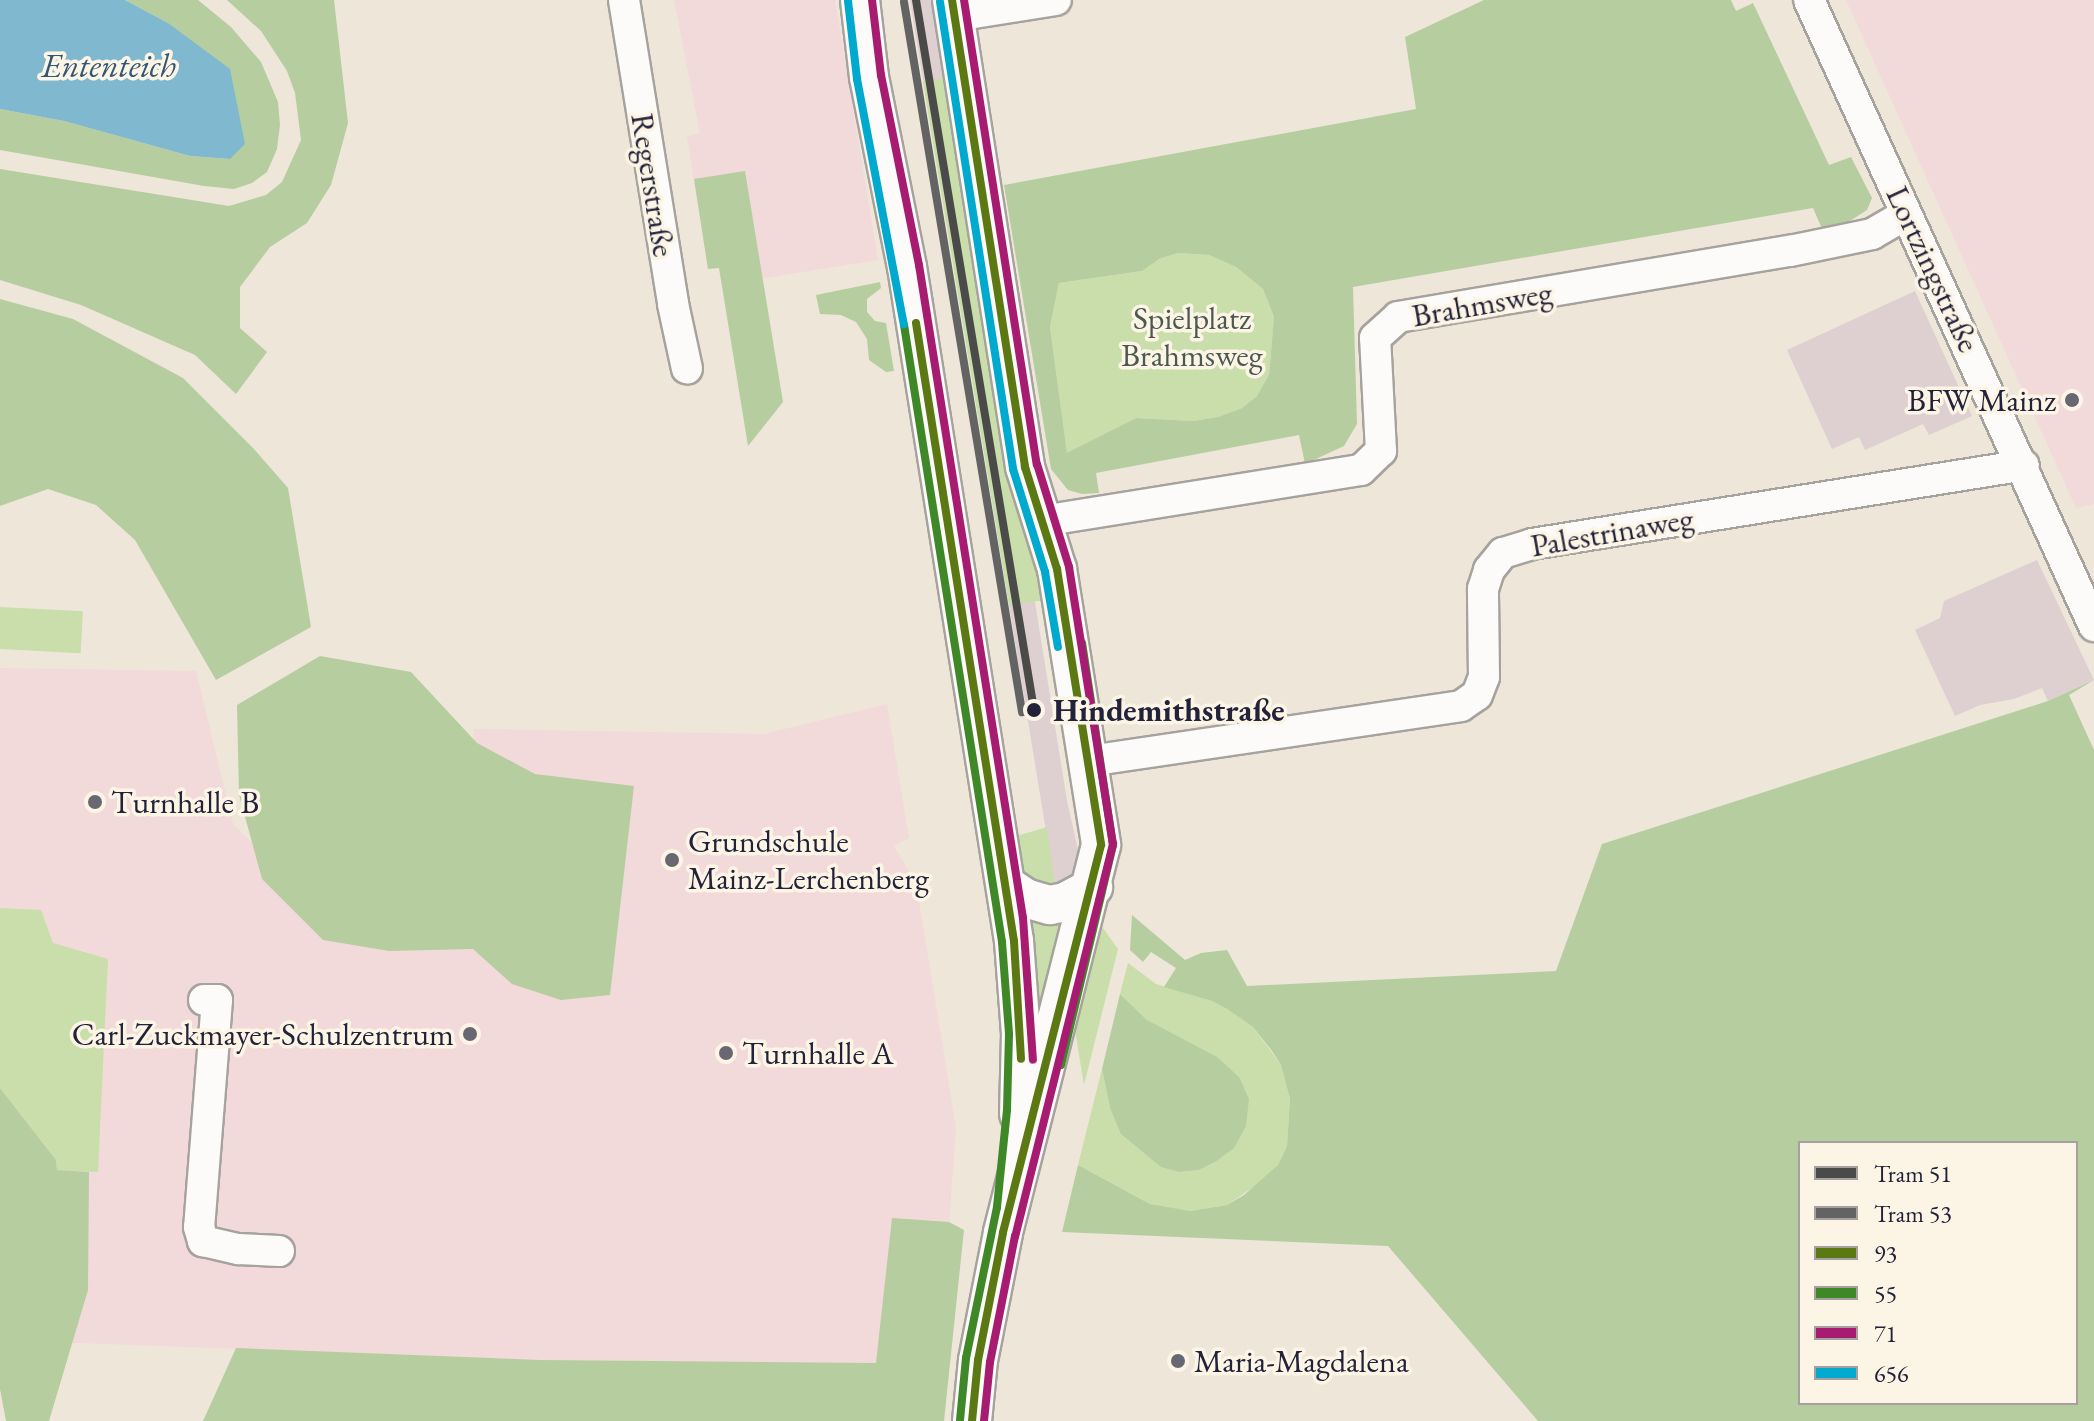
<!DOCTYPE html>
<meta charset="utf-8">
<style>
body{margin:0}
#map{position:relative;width:2094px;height:1421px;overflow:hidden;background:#eee6d9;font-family:"EB Garamond",serif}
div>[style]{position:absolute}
.built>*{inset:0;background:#f2d9da}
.industrial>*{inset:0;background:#decfd1}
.green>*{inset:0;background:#c9deab;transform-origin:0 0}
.forest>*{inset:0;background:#b6cda0}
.water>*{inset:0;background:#7fb8cf}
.roads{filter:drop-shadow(2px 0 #a6a29d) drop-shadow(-2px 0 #a6a29d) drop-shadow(0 2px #a6a29d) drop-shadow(0 -2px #a6a29d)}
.minor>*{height:30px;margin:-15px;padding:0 15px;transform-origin:15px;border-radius:15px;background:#fcfbf9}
.tertiary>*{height:38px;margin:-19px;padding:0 19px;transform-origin:19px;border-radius:19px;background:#fcfbf9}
.bus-1>*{height:8px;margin:-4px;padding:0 4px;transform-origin:4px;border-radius:4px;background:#5b7813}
.bus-2>*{height:8px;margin:-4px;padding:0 4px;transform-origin:4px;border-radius:4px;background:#3f8827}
.bus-3>*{height:8px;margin:-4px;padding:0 4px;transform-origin:4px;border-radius:4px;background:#a71b71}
.bus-4>*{height:8px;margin:-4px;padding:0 4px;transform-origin:4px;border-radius:4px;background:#00a9ce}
.tram-1>*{height:8px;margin:-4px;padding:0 4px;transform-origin:4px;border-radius:4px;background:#4a4a49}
.tram-2>*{height:8px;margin:-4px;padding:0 4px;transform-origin:4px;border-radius:4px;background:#646363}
.dots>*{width:22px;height:22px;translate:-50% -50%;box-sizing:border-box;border:4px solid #fcf5e5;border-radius:50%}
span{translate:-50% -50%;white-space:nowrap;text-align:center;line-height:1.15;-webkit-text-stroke:7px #fcf5e5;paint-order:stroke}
.street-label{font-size:32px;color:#22223b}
.park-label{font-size:32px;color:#4b5951}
.poi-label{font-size:32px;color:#22223b}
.right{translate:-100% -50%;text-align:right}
.left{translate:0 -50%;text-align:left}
.stop-label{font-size:32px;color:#22223b;font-weight:700}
.water-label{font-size:34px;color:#345675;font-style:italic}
.legend{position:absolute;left:1798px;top:1141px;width:280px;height:264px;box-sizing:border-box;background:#fcf5e5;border:2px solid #a5a1a1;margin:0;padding:10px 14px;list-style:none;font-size:24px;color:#22223b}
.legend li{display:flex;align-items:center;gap:16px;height:40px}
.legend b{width:40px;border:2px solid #a5a1a1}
</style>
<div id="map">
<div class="built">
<div style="clip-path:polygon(674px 0,835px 0,878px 260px,722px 285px,719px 267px,708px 269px,687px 136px,700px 133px)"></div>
<div style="clip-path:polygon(1846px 0,2094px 0,2094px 504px,2076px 508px)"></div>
<div style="clip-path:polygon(0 668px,196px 671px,233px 824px,342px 935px,470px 939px,474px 729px,764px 734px,887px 704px,909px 838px,894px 846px,916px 883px,956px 1128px,949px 1222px,905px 1263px,899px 1386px,541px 1360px,21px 1341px,0 1246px)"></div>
</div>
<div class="industrial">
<div style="clip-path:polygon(910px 0,938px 0,1067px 801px,1081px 863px,1070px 878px,1055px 886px)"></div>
<div style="clip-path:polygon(1915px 291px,1972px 416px,1929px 435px,1923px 424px,1865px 450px,1859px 437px,1832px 449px,1787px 350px)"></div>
<div style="clip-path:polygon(2037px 560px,2094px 680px,2048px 701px,2042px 688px,2014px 699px,1980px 705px,1955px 716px,1915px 630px,1940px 618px,1944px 601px)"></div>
</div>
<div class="green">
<div style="clip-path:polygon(951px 77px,1046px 600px,1009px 605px,923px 82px)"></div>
<div style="clip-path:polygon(1178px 253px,1209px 255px,1236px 267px,1263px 289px,1274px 317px,1269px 376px,1257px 396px,1242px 408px,1218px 417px,1193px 421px,1136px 418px,1067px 454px,1050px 327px,1059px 283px,1142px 271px,1159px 259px)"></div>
<div style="left:0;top:607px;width:83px;height:42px;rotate:3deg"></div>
<div style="clip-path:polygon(1047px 827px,1055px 886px,1042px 887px,1022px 876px,1010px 838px)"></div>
<div style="clip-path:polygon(0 908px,41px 910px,53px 943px,108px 959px,98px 1172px,57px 1170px,56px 1160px,0 1088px)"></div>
<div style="clip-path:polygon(1025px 918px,1060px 920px,1063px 943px,1040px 1040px)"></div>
<div style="clip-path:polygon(1098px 921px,1118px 949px,1084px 1085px,1073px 1018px)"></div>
<div style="clip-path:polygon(1128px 963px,1156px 984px,1212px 1001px,1227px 1009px,1253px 1027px,1281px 1065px,1290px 1099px,1287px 1146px,1278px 1165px,1262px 1181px,1227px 1205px,1190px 1211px,1170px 1209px,1150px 1204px,1078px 1165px,1102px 1069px,1110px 1108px,1180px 1172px,1199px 1170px,1215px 1162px,1171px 1034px,1147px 1020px,1120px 994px)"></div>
</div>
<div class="forest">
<div style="clip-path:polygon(125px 0,198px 0,231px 27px,261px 62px,278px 102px,280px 125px,277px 149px,267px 172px,252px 183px,234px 189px,204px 186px,0 150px,0 109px,64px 121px,190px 156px,230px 159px,168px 23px)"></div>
<div style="clip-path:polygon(227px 0,334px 0,348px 123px,331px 185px,307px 223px,270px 247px,240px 287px,240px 328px,267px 352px,236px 394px,195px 355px,81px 305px,0 280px,0 169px,229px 206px,266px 195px,282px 182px,301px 140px,295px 93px,287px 71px,261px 31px)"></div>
<div style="clip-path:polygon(evenodd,1484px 0,1731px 0,1736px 11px,1753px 3px,1829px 165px,1851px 157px,1872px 198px,1867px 210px,1842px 226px,1823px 231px,1813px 208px,1353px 287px,1357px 424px,1344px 446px,1305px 464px,1299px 435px,1096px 473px,1099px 493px,1082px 494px,1068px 490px,1051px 469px,1004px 185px,1416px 109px,1405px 37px,1484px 0,1178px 253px,1209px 255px,1236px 267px,1263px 289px,1274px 317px,1269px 375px,1257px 396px,1242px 408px,1218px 417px,1193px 421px,1136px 418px,1067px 453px,1050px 327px,1059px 283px,1142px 271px,1159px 259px,1178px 253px)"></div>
<div style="clip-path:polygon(745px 171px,783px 402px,748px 446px,719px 268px,708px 269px,694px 179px)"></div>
<div style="clip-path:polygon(880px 282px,881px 288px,867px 299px,867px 312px,875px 321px,886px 323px,894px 371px,886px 372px,869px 360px,867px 339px,856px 322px,841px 315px,820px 314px,816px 295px)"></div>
<div style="clip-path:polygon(0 299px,73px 319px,183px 378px,254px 449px,288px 488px,311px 627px,216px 680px,135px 540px,96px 505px,48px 489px,0 506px)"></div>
<div style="clip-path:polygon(320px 656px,411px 672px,477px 743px,535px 774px,634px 786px,610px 995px,561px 1000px,512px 984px,473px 949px,389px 951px,323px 940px,262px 879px,239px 795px,237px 705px)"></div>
<div style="clip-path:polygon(evenodd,2094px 680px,2069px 695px,2094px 750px,2094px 1421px,1538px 1421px,1388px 1246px,1062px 1232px,1078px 1165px,1150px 1204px,1190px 1211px,1227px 1205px,1244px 1195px,1278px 1165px,1287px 1146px,1290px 1099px,1281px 1065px,1272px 1051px,1253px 1027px,1227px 1009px,1212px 1001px,1164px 987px,1176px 968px,1151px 952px,1143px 962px,1130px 950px,1132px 915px,1185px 960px,1201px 953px,1227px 950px,1247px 986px,1556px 971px,1602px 844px,2048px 701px,2094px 680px,1800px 1143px,2076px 1143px,2076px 1403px,1800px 1403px,1800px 1143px)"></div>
<div style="clip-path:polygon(1120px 994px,1147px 1020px,1217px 1057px,1239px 1077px,1249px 1099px,1246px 1126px,1234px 1148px,1215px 1162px,1199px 1170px,1180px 1172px,1161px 1167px,1121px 1134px,1110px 1108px,1102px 1069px)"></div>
<div style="clip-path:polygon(0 1088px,56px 1160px,57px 1170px,89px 1172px,88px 1290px,49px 1421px,6px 1421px,0 1389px)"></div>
<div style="clip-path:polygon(892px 1218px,949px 1222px,964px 1230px,944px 1421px,203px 1421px,236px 1348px,541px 1360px,876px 1363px)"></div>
</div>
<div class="water">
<div style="clip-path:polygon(0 0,125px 0,168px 23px,230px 69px,245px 144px,230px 159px,190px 156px,64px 121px,0 109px)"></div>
</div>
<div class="roads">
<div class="minor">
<div style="left:624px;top:0;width:308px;rotate:80.8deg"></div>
<div style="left:673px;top:304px;width:66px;rotate:77.8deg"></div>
<div style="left:1809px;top:0;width:688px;rotate:65.52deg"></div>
<div style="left:954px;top:16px;width:103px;rotate:-8.9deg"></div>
<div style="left:1042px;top:521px;width:323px;rotate:-9.1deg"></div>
<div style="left:1361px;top:470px;width:28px;rotate:-44deg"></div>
<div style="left:1381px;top:451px;width:113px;rotate:-93deg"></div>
<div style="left:1375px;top:338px;width:31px;rotate:-42deg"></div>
<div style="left:1398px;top:317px;width:398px;rotate:-9.6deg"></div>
<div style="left:1790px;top:251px;width:84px;rotate:-11.7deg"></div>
<div style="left:1872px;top:234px;width:39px;rotate:-30deg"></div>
<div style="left:1089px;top:761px;width:376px;rotate:-8.4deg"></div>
<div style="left:1461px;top:706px;width:19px;rotate:-35deg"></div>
<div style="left:1477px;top:695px;width:19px;rotate:-69deg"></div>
<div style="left:1484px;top:677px;width:88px;rotate:-90.7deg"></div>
<div style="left:1483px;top:589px;width:20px;rotate:-72deg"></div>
<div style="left:1489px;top:570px;width:22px;rotate:-51deg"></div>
<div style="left:1503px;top:553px;width:30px;rotate:-17deg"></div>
<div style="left:1532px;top:544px;width:498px;rotate:-9.1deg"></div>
<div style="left:204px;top:1000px;width:13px"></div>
<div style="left:217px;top:1000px;width:228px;rotate:94.5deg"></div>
<div style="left:199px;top:1227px;width:15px;rotate:74deg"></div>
<div style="left:203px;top:1241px;width:37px;rotate:13deg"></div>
<div style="left:239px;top:1249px;width:40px;rotate:2.9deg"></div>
</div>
<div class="tertiary">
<div style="left:860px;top:0;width:78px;rotate:83.3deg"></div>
<div style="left:869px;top:77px;width:194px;rotate:78.7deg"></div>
<div style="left:907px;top:267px;width:682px;rotate:80.98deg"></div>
<div style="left:1014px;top:941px;width:93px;rotate:85.7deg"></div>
<div style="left:1021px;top:1034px;width:80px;rotate:91.4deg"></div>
<div style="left:952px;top:0;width:473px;rotate:81.1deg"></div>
<div style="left:1025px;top:467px;width:107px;rotate:72.6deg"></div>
<div style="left:1057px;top:569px;width:279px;rotate:80.9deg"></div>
<div style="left:1101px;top:845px;width:400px;rotate:104.2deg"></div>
<div style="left:1003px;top:1233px;width:129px;rotate:101.1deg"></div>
<div style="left:978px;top:1360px;width:61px;rotate:95.6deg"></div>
<div style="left:1006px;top:885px;width:23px;rotate:34deg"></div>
<div style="left:1025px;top:898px;width:26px;rotate:16deg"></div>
<div style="left:1050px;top:905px;width:15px;rotate:-11deg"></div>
<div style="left:1065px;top:902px;width:32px;rotate:-28deg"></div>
</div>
</div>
<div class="bus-1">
<div style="left:952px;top:0;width:473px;rotate:81.1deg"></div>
<div style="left:1025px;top:467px;width:107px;rotate:72.6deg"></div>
<div style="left:1057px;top:569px;width:279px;rotate:80.9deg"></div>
<div style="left:1101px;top:845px;width:400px;rotate:104.2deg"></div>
<div style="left:1003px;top:1233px;width:129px;rotate:101.1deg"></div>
<div style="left:978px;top:1360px;width:61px;rotate:95.6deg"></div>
<div style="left:916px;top:323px;width:626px;rotate:80.99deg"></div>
<div style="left:1014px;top:941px;width:118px;rotate:86.6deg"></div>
</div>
<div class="bus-2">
<div style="left:904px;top:325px;width:625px;rotate:80.97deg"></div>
<div style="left:1002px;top:942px;width:92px;rotate:85.6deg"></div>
<div style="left:1009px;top:1034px;width:76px;rotate:91.5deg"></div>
<div style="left:1007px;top:1110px;width:98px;rotate:95.9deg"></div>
<div style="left:997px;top:1207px;width:154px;rotate:101.6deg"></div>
<div style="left:966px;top:1358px;width:62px;rotate:95.5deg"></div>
<div style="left:1061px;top:1065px;width:226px;rotate:-76.7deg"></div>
<div style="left:1113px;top:845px;width:204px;rotate:-98.7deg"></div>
</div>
<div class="bus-3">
<div style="left:872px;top:0;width:76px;rotate:83.2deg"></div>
<div style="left:881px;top:75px;width:194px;rotate:78.7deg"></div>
<div style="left:919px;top:265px;width:661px;rotate:80.95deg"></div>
<div style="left:1023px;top:918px;width:142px;rotate:86deg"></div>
<div style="left:964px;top:0;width:470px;rotate:81.1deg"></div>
<div style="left:1037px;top:464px;width:108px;rotate:72.7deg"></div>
<div style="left:1069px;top:567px;width:280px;rotate:81deg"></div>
<div style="left:1113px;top:844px;width:404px;rotate:104deg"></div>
<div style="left:1015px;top:1236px;width:128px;rotate:101.2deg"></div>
<div style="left:990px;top:1362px;width:59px;rotate:95.8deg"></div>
</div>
<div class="bus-4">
<div style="left:848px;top:1px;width:79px;rotate:83.4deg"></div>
<div style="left:857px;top:79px;width:250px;rotate:79.2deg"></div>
<div style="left:940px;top:2px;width:473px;rotate:81.1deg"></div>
<div style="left:1013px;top:469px;width:108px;rotate:72.7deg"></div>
<div style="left:1045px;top:572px;width:76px;rotate:80.2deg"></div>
</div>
<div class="tram-1">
<div style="left:916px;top:0;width:720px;rotate:80.56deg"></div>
</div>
<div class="tram-2">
<div style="left:904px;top:2px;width:720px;rotate:80.56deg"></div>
</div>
<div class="dots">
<div style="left:2072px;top:400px;background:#696772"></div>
<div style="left:1034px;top:710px;background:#22223b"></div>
<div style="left:95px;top:802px;background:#696772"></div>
<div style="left:672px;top:860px;background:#696772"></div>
<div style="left:470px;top:1034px;background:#696772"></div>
<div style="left:726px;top:1053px;background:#696772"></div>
<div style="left:1178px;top:1361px;background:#696772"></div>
</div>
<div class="street-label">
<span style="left:653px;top:185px;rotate:81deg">Regerstraße</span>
<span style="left:1933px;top:269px;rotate:65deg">Lortzingstraße</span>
<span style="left:1482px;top:304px;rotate:-10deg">Brahmsweg</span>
<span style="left:1612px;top:532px;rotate:-10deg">Palestrinaweg</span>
</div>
<div class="park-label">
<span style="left:1192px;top:337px">Spielplatz<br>Brahmsweg</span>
</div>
<div class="poi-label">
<span class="right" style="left:2056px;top:400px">BFW Mainz</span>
<span class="left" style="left:111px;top:802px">Turnhalle B</span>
<span class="left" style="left:688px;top:860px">Grundschule<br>Mainz-Lerchenberg</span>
<span class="right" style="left:454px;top:1034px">Carl-Zuckmayer-Schulzentrum</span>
<span class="left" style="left:742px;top:1053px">Turnhalle A</span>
<span class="left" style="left:1194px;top:1361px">Maria-Magdalena</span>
</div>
<div class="stop-label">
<span class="left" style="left:1053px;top:710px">Hindemithstraße</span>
</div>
<div class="water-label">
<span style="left:109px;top:66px">Ententeich</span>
</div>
<ul class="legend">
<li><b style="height:10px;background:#4a4a49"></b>Tram 51</li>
<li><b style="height:10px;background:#646363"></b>Tram 53</li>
<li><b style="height:10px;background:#5b7813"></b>93</li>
<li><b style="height:10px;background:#3f8827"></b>55</li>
<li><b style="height:10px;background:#a71b71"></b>71</li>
<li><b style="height:10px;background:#00a9ce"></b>656</li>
</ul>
</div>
